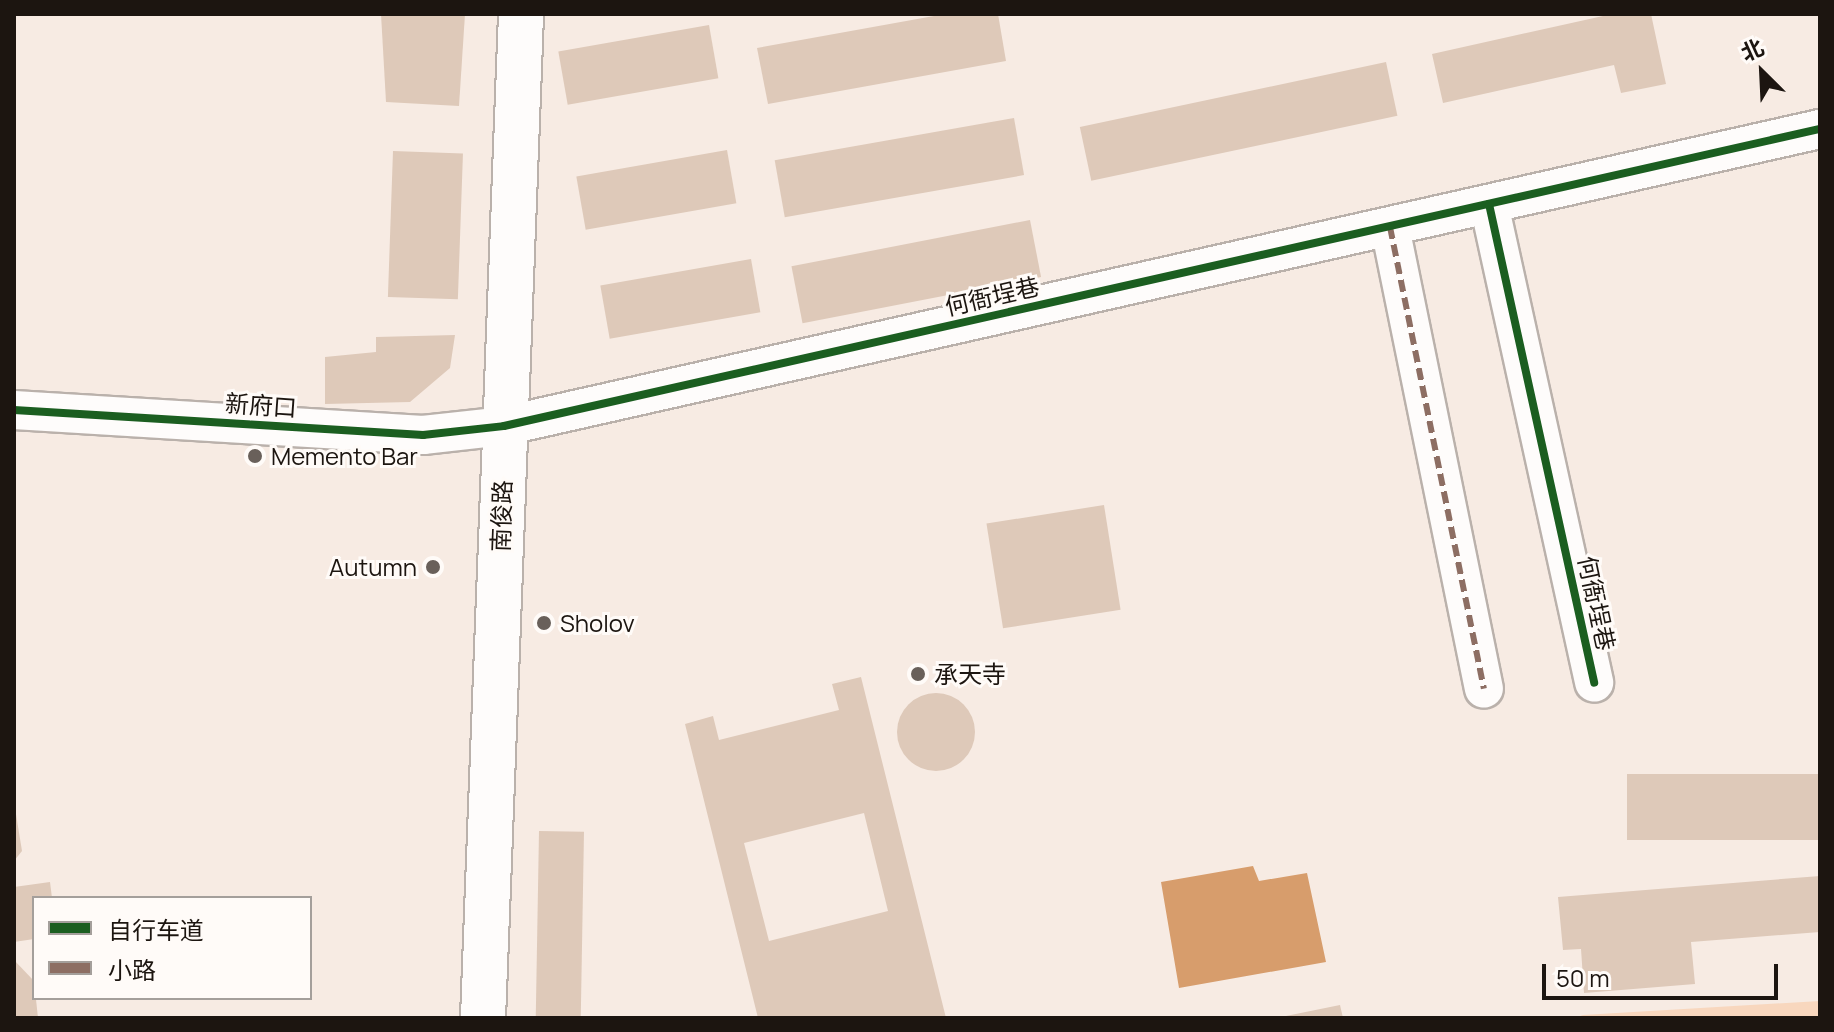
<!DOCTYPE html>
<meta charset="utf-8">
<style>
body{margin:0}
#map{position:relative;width:1834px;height:1032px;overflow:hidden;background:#f7ebe3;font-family:Manrope,"Noto Sans SC",sans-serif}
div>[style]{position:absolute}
.green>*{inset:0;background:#f8d7be}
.water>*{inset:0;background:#d79d6c}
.building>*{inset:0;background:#dec9b9;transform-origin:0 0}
.round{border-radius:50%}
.roads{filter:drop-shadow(2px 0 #bab1ab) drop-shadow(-2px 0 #bab1ab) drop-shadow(0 2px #bab1ab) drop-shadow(0 -2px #bab1ab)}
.minor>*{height:38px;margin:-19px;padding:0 19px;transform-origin:19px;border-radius:19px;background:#fefcfb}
.major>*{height:44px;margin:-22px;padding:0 22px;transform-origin:22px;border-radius:22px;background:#fefcfb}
.quiet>*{height:6px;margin-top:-3px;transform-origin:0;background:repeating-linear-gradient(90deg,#8d6e63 0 12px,transparent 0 18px)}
.cycleway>*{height:8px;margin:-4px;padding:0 4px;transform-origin:4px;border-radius:4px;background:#1b5e20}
.dots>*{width:22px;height:22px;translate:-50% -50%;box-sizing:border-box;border:4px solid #fffbf8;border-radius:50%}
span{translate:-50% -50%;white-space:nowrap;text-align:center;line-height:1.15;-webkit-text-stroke:6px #fffbf8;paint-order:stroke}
.street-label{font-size:24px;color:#1c1510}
.poi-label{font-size:24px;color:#1c1510}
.left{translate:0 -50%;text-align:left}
.right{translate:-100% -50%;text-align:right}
.frame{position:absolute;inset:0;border:16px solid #1c1510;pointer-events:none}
.legend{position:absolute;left:32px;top:896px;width:280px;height:104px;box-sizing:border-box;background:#fffbf8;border:2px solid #a49f9b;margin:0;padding:10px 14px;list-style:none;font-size:24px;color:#1c1510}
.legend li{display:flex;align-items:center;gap:16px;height:40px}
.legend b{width:40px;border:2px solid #a49f9b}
.north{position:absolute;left:1722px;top:32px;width:80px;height:80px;-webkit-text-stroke:6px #fffbf8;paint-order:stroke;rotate:336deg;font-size:22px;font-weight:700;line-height:32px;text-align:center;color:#1c1510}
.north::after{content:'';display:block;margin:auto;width:28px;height:36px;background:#1c1510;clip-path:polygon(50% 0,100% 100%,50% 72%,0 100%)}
.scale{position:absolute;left:1542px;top:964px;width:236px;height:36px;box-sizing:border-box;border:4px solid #1c1510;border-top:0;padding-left:10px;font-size:24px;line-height:28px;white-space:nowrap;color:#1c1510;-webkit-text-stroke:6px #fffbf8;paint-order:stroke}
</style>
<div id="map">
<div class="green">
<div style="clip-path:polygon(1820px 1001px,1820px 1018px,1574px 1018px,1583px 1015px)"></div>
</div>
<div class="water">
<div style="clip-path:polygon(1253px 866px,1259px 881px,1307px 873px,1326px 962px,1179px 988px,1161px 882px)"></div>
</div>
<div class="building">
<div style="clip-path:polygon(381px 14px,465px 14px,459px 106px,386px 102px)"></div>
<div style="clip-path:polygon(945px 14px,998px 14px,1006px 61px,768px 104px,757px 48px)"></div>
<div style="clip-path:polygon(1612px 14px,1651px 14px,1666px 84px,1621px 93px,1614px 65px,1443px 103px,1432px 54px)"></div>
<div style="left:709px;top:25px;width:54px;height:153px;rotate:80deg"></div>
<div style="left:1386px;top:62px;width:55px;height:313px;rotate:78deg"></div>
<div style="left:1014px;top:118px;width:58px;height:243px;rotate:80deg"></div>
<div style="left:727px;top:150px;width:54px;height:153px;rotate:80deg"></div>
<div style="left:393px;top:151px;width:70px;height:146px;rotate:2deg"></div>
<div style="left:1030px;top:220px;width:58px;height:243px;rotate:79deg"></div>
<div style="left:751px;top:259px;width:54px;height:153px;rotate:80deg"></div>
<div style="clip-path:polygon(455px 335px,450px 368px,410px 402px,325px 404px,325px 357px,376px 352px,376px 337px)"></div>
<div style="left:1104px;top:505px;width:106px;height:119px;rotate:81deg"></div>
<div style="clip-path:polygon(evenodd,861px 677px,946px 1018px,758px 1018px,685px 724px,713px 716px,719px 740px,839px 710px,832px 684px,861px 677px,864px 813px,888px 911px,769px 941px,744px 843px,864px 813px)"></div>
<div class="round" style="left:897px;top:693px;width:78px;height:78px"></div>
<div style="left:1820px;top:774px;width:66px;height:193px;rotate:90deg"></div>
<div style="clip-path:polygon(14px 802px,22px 851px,14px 861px)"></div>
<div style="left:539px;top:831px;width:45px;height:187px;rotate:1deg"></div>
<div style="clip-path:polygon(1820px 876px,1820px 932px,1691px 942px,1695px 984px,1584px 993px,1581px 949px,1563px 950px,1558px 897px)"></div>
<div style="clip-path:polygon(50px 882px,52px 898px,34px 898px,34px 939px,14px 942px,14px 887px)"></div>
<div style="clip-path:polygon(14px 960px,34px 981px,38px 1018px,14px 1018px)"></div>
<div style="clip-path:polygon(1340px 1005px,1343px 1018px,1281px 1018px,1281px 1017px)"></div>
</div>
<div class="roads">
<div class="minor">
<div style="left:1489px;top:204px;width:490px;rotate:77.6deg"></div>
<div style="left:1390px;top:227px;width:471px;rotate:78.5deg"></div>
<div style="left:14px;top:410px;width:410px;rotate:3.5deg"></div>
<div style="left:423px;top:435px;width:81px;rotate:-6.3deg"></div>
<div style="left:504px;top:426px;width:1349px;rotate:-12.72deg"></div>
</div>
<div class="major">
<div style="left:483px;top:1018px;width:1005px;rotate:-87.83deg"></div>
</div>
</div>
<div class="quiet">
<div style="left:1390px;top:227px;width:471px;rotate:78.5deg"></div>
</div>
<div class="cycleway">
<div style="left:1489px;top:204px;width:490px;rotate:77.6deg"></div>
<div style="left:14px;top:410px;width:410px;rotate:3.5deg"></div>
<div style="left:423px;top:435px;width:81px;rotate:-6.3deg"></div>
<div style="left:504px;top:426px;width:1349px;rotate:-12.72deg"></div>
</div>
<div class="dots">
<div style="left:255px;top:456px;background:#69605a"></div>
<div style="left:433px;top:567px;background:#69605a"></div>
<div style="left:544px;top:623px;background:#69605a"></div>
<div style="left:918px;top:674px;background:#69605a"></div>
</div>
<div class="street-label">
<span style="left:992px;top:296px;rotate:-13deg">何衙埕巷</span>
<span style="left:261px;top:405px;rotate:4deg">新府口</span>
<span style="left:501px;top:516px;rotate:-88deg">南俊路</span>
<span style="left:1597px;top:603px;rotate:78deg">何衙埕巷</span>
</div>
<div class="poi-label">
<span class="left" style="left:271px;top:456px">Memento Bar</span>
<span class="right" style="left:417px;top:567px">Autumn</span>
<span class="left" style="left:560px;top:623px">Sholov</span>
<span class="left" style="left:934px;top:674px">承天寺</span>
</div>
<div class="frame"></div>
<ul class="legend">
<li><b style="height:10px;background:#1b5e20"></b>自行车道</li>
<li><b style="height:10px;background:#8d6e63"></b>小路</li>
</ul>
<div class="north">北</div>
<div class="scale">50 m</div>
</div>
